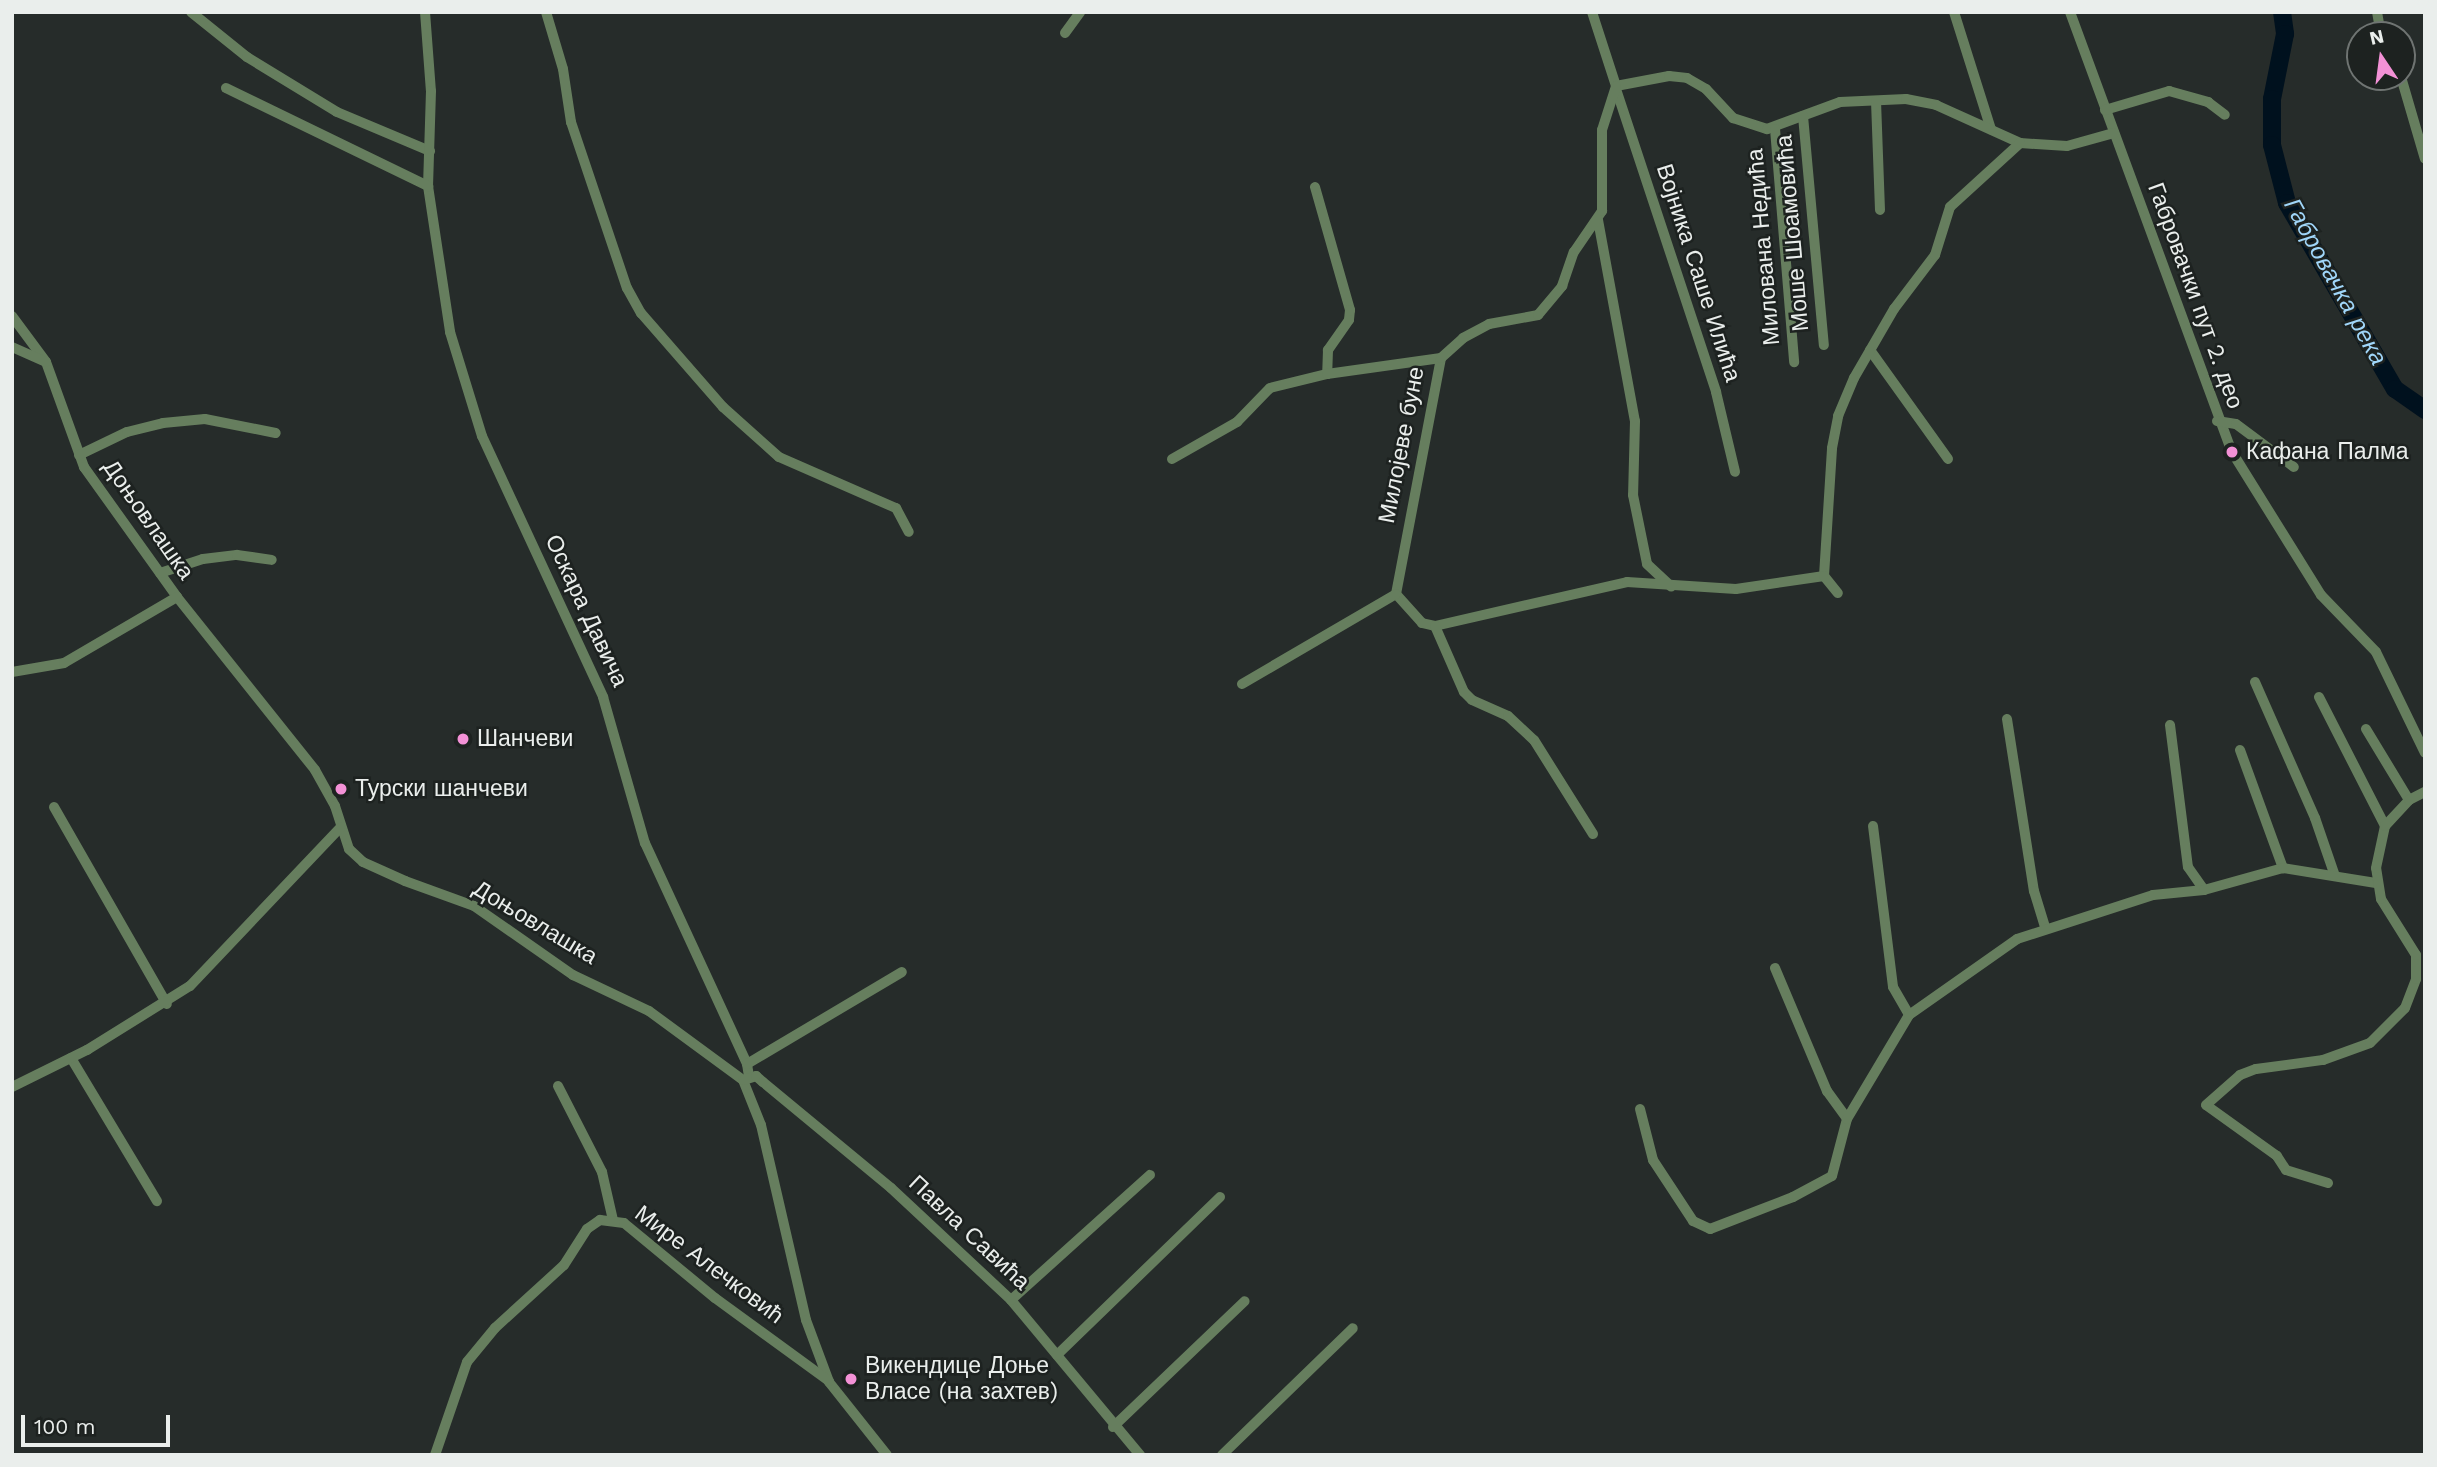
<!DOCTYPE html>
<meta charset="utf-8">
<style>
body{margin:0}
#map{position:relative;width:2437px;height:1467px;overflow:hidden;background:#262c2a;font-family:"Work Sans",sans-serif}
div>[style]{position:absolute}
.river>*{height:18px;margin:-9px;padding:0 9px;transform-origin:9px;border-radius:9px;background:#00111e}
.minor>*{height:10px;margin:-5px;padding:0 5px;transform-origin:5px;border-radius:5px;background:#667e5e}
.dots>*{width:19px;height:19px;translate:-50% -50%;box-sizing:border-box;border:4px solid #1d2220;border-radius:50%}
span{translate:-50% -50%;white-space:nowrap;text-align:center;line-height:1.15;-webkit-text-stroke:5px #1d2220;paint-order:stroke}
.street-label{font-size:23px;color:#eaeeec}
.poi-label{font-size:23px;color:#eaeeec}
.left{translate:0 -50%;text-align:left}
.water-label{font-size:24px;color:#a0d6f9;font-style:italic}
.frame{position:absolute;inset:0;border:14px solid #eaeeec;pointer-events:none}
.north{position:absolute;left:2346px;top:21px;width:70px;height:70px;box-sizing:border-box;background:#1d2220;border:2px solid #6f7472;border-radius:50%;rotate:347deg;font-size:19px;font-weight:700;line-height:28px;text-align:center;color:#eaeeec}
.north::after{content:'';display:block;margin:auto;width:24px;height:32px;background:#f391d6;clip-path:polygon(50% 0,100% 100%,50% 72%,0 100%)}
.scale{position:absolute;left:21px;top:1415px;width:149px;height:32px;box-sizing:border-box;border:4px solid #eaeeec;border-top:0;padding-left:9px;font-size:21px;line-height:24px;white-space:nowrap;color:#eaeeec;-webkit-text-stroke:5px #1d2220;paint-order:stroke}
</style>
<div id="map">
<div class="river">
<div style="left:2282px;top:12px;width:22px;rotate:82deg"></div>
<div style="left:2285px;top:34px;width:66px;rotate:101.3deg"></div>
<div style="left:2272px;top:99px;width:46px;rotate:90deg"></div>
<div style="left:2272px;top:145px;width:60px;rotate:75.5deg"></div>
<div style="left:2287px;top:203px;width:215px;rotate:59.9deg"></div>
<div style="left:2395px;top:389px;width:37px;rotate:35deg"></div>
</div>
<div class="minor">
<div style="left:191px;top:12px;width:72px;rotate:38.8deg"></div>
<div style="left:247px;top:57px;width:105px;rotate:31.4deg"></div>
<div style="left:337px;top:112px;width:101px;rotate:22.8deg"></div>
<div style="left:425px;top:12px;width:79px;rotate:85.7deg"></div>
<div style="left:431px;top:91px;width:95px;rotate:91.8deg"></div>
<div style="left:428px;top:186px;width:148px;rotate:81.4deg"></div>
<div style="left:450px;top:332px;width:109px;rotate:72.9deg"></div>
<div style="left:482px;top:436px;width:288px;rotate:65.1deg"></div>
<div style="left:603px;top:697px;width:152px;rotate:74deg"></div>
<div style="left:645px;top:843px;width:243px;rotate:65.2deg"></div>
<div style="left:747px;top:1064px;width:13px;rotate:81deg"></div>
<div style="left:546px;top:12px;width:59px;rotate:73.4deg"></div>
<div style="left:563px;top:69px;width:54px;rotate:81.4deg"></div>
<div style="left:571px;top:122px;width:175px;rotate:71.4deg"></div>
<div style="left:627px;top:288px;width:29px;rotate:61deg"></div>
<div style="left:641px;top:313px;width:125px;rotate:48.9deg"></div>
<div style="left:723px;top:407px;width:75px;rotate:41.8deg"></div>
<div style="left:779px;top:457px;width:128px;rotate:23.6deg"></div>
<div style="left:896px;top:508px;width:27px;rotate:62deg"></div>
<div style="left:1592px;top:12px;width:78px;rotate:72deg"></div>
<div style="left:1954px;top:12px;width:123px;rotate:72.5deg"></div>
<div style="left:2070px;top:12px;width:469px;rotate:69.8deg"></div>
<div style="left:2232px;top:452px;width:168px;rotate:58.1deg"></div>
<div style="left:2321px;top:595px;width:79px;rotate:46deg"></div>
<div style="left:2376px;top:652px;width:112px;rotate:64.1deg"></div>
<div style="left:2377px;top:12px;width:23px;rotate:80deg"></div>
<div style="left:1065px;top:33px;width:26px;rotate:-54deg"></div>
<div style="left:2401px;top:77px;width:85px;rotate:73.7deg"></div>
<div style="left:1616px;top:86px;width:54px;rotate:-10.7deg"></div>
<div style="left:1669px;top:76px;width:18px;rotate:6deg"></div>
<div style="left:1687px;top:78px;width:22px;rotate:30deg"></div>
<div style="left:1706px;top:89px;width:40px;rotate:47deg"></div>
<div style="left:1733px;top:118px;width:36px;rotate:18deg"></div>
<div style="left:1767px;top:129px;width:78px;rotate:-20.3deg"></div>
<div style="left:1840px;top:102px;width:66px;rotate:-2.6deg"></div>
<div style="left:1906px;top:99px;width:31px;rotate:11deg"></div>
<div style="left:1936px;top:105px;width:92px;rotate:24.3deg"></div>
<div style="left:2020px;top:143px;width:47px;rotate:3.7deg"></div>
<div style="left:2067px;top:146px;width:49px;rotate:-15.5deg"></div>
<div style="left:226px;top:88px;width:225px;rotate:25.9deg"></div>
<div style="left:1616px;top:89px;width:319px;rotate:71.7deg"></div>
<div style="left:1716px;top:392px;width:82px;rotate:76.6deg"></div>
<div style="left:1876px;top:101px;width:109px;rotate:87.9deg"></div>
<div style="left:2105px;top:110px;width:67px;rotate:-16.5deg"></div>
<div style="left:2169px;top:91px;width:41px;rotate:15.8deg"></div>
<div style="left:2208px;top:102px;width:21px;rotate:37deg"></div>
<div style="left:1803px;top:116px;width:230px;rotate:84.8deg"></div>
<div style="left:1775px;top:129px;width:234px;rotate:85.3deg"></div>
<div style="left:1315px;top:187px;width:128px;rotate:74.1deg"></div>
<div style="left:1350px;top:310px;width:10px;rotate:96deg"></div>
<div style="left:1349px;top:320px;width:37px;rotate:125deg"></div>
<div style="left:1328px;top:350px;width:24px;rotate:92deg"></div>
<div style="left:1598px;top:220px;width:204px;rotate:79.6deg"></div>
<div style="left:1635px;top:421px;width:74px;rotate:91.5deg"></div>
<div style="left:1633px;top:495px;width:70px;rotate:78.5deg"></div>
<div style="left:1647px;top:564px;width:33px;rotate:43deg"></div>
<div style="left:12px;top:316px;width:57px;rotate:53.5deg"></div>
<div style="left:46px;top:362px;width:112px;rotate:70.1deg"></div>
<div style="left:84px;top:467px;width:160px;rotate:54.4deg"></div>
<div style="left:177px;top:597px;width:221px;rotate:51.4deg"></div>
<div style="left:315px;top:770px;width:41px;rotate:60.9deg"></div>
<div style="left:335px;top:806px;width:45px;rotate:72deg"></div>
<div style="left:349px;top:849px;width:19px;rotate:43deg"></div>
<div style="left:363px;top:862px;width:46px;rotate:24.3deg"></div>
<div style="left:405px;top:881px;width:73px;rotate:19.9deg"></div>
<div style="left:474px;top:906px;width:121px;rotate:34.9deg"></div>
<div style="left:573px;top:975px;width:84px;rotate:25.3deg"></div>
<div style="left:649px;top:1011px;width:117px;rotate:36.3deg"></div>
<div style="left:743px;top:1080px;width:48px;rotate:68.2deg"></div>
<div style="left:761px;top:1125px;width:200px;rotate:77deg"></div>
<div style="left:806px;top:1320px;width:66px;rotate:69.6deg"></div>
<div style="left:829px;top:1382px;width:93px;rotate:51.5deg"></div>
<div style="left:12px;top:347px;width:37px;rotate:24deg"></div>
<div style="left:1870px;top:350px;width:134px;rotate:54.4deg"></div>
<div style="left:2217px;top:421px;width:19px;rotate:9deg"></div>
<div style="left:2236px;top:424px;width:72px;rotate:36.6deg"></div>
<div style="left:79px;top:455px;width:53px;rotate:-25.6deg"></div>
<div style="left:127px;top:432px;width:37px;rotate:-14deg"></div>
<div style="left:163px;top:423px;width:42px;rotate:-5.4deg"></div>
<div style="left:205px;top:419px;width:72px;rotate:11.2deg"></div>
<div style="left:1172px;top:459px;width:75px;rotate:-29.6deg"></div>
<div style="left:1237px;top:422px;width:47px;rotate:-45.9deg"></div>
<div style="left:1270px;top:388px;width:59px;rotate:-13.8deg"></div>
<div style="left:1327px;top:374px;width:115px;rotate:-8deg"></div>
<div style="left:160px;top:573px;width:45px;rotate:-18deg"></div>
<div style="left:203px;top:559px;width:34px;rotate:-7deg"></div>
<div style="left:237px;top:555px;width:35px;rotate:8deg"></div>
<div style="left:1824px;top:576px;width:128px;rotate:-86.4deg"></div>
<div style="left:1832px;top:448px;width:33px;rotate:-79deg"></div>
<div style="left:1838px;top:416px;width:41px;rotate:-67.2deg"></div>
<div style="left:1854px;top:378px;width:80px;rotate:-59.9deg"></div>
<div style="left:1894px;top:309px;width:68px;rotate:-52.8deg"></div>
<div style="left:1935px;top:255px;width:50px;rotate:-72.6deg"></div>
<div style="left:1950px;top:207px;width:95px;rotate:-42.4deg"></div>
<div style="left:1396px;top:594px;width:240px;rotate:-79.2deg"></div>
<div style="left:1441px;top:358px;width:30px;rotate:-42deg"></div>
<div style="left:1463px;top:338px;width:30px;rotate:-28deg"></div>
<div style="left:1489px;top:324px;width:50px;rotate:-10.4deg"></div>
<div style="left:1538px;top:315px;width:38px;rotate:-50deg"></div>
<div style="left:1562px;top:286px;width:36px;rotate:-71deg"></div>
<div style="left:1574px;top:252px;width:50px;rotate:-55.7deg"></div>
<div style="left:1602px;top:211px;width:81px;rotate:-90deg"></div>
<div style="left:1602px;top:130px;width:46px;rotate:-72.3deg"></div>
<div style="left:1396px;top:594px;width:39px;rotate:48deg"></div>
<div style="left:1422px;top:623px;width:13px;rotate:13deg"></div>
<div style="left:1435px;top:626px;width:197px;rotate:-12.9deg"></div>
<div style="left:1627px;top:582px;width:109px;rotate:3.7deg"></div>
<div style="left:1736px;top:589px;width:89px;rotate:-8.4deg"></div>
<div style="left:1824px;top:576px;width:22px;rotate:51deg"></div>
<div style="left:1435px;top:626px;width:72px;rotate:66.3deg"></div>
<div style="left:1464px;top:692px;width:11px;rotate:45deg"></div>
<div style="left:1472px;top:700px;width:39px;rotate:24deg"></div>
<div style="left:1508px;top:716px;width:35px;rotate:43deg"></div>
<div style="left:1534px;top:740px;width:111px;rotate:57.9deg"></div>
<div style="left:12px;top:672px;width:53px;rotate:-9.8deg"></div>
<div style="left:64px;top:663px;width:131px;rotate:-30.3deg"></div>
<div style="left:2255px;top:682px;width:149px;rotate:66.2deg"></div>
<div style="left:2315px;top:818px;width:61px;rotate:71deg"></div>
<div style="left:1242px;top:684px;width:178px;rotate:-30.3deg"></div>
<div style="left:2319px;top:697px;width:145px;rotate:62.9deg"></div>
<div style="left:2007px;top:719px;width:174px;rotate:81.1deg"></div>
<div style="left:2034px;top:891px;width:39px;rotate:73deg"></div>
<div style="left:2170px;top:725px;width:143px;rotate:82.8deg"></div>
<div style="left:2188px;top:867px;width:28px;rotate:55deg"></div>
<div style="left:2366px;top:729px;width:83px;rotate:58.8deg"></div>
<div style="left:2240px;top:750px;width:126px;rotate:70deg"></div>
<div style="left:54px;top:807px;width:227px;rotate:60.2deg"></div>
<div style="left:1873px;top:826px;width:162px;rotate:82.9deg"></div>
<div style="left:1893px;top:987px;width:32px;rotate:60deg"></div>
<div style="left:1775px;top:968px;width:134px;rotate:67.1deg"></div>
<div style="left:1827px;top:1091px;width:34px;rotate:54deg"></div>
<div style="left:71px;top:1058px;width:167px;rotate:59deg"></div>
<div style="left:747px;top:1064px;width:180px;rotate:-30.7deg"></div>
<div style="left:744px;top:1080px;width:13px;rotate:-18deg"></div>
<div style="left:756px;top:1076px;width:9px;rotate:41deg"></div>
<div style="left:763px;top:1082px;width:166px;rotate:39.6deg"></div>
<div style="left:891px;top:1188px;width:164px;rotate:43deg"></div>
<div style="left:1011px;top:1300px;width:202px;rotate:50.2deg"></div>
<div style="left:558px;top:1086px;width:97px;rotate:62.9deg"></div>
<div style="left:602px;top:1172px;width:49px;rotate:77.1deg"></div>
<div style="left:12px;top:1087px;width:84px;rotate:-26.3deg"></div>
<div style="left:87px;top:1050px;width:121px;rotate:-31.9deg"></div>
<div style="left:190px;top:986px;width:218px;rotate:-46.5deg"></div>
<div style="left:1640px;top:1109px;width:53px;rotate:75.7deg"></div>
<div style="left:1653px;top:1160px;width:73px;rotate:56.7deg"></div>
<div style="left:1693px;top:1221px;width:19px;rotate:25deg"></div>
<div style="left:1710px;top:1229px;width:89px;rotate:-21.1deg"></div>
<div style="left:1793px;top:1197px;width:44px;rotate:-28.3deg"></div>
<div style="left:1832px;top:1176px;width:59px;rotate:-75.3deg"></div>
<div style="left:1847px;top:1119px;width:121px;rotate:-59.2deg"></div>
<div style="left:1909px;top:1015px;width:132px;rotate:-35.1deg"></div>
<div style="left:2017px;top:939px;width:143px;rotate:-17.9deg"></div>
<div style="left:2153px;top:895px;width:51px;rotate:-5.6deg"></div>
<div style="left:2204px;top:890px;width:82px;rotate:-15.6deg"></div>
<div style="left:2283px;top:868px;width:94px;rotate:9.2deg"></div>
<div style="left:2328px;top:1183px;width:44px;rotate:-162.8deg"></div>
<div style="left:2286px;top:1170px;width:17px;rotate:-123deg"></div>
<div style="left:2277px;top:1156px;width:87px;rotate:-144.3deg"></div>
<div style="left:2206px;top:1105px;width:45px;rotate:-41.4deg"></div>
<div style="left:2240px;top:1075px;width:17px;rotate:-21deg"></div>
<div style="left:2256px;top:1069px;width:68px;rotate:-7.7deg"></div>
<div style="left:2323px;top:1060px;width:50px;rotate:-19.9deg"></div>
<div style="left:2370px;top:1043px;width:49px;rotate:-45deg"></div>
<div style="left:2405px;top:1008px;width:31px;rotate:-69deg"></div>
<div style="left:2416px;top:979px;width:24px;rotate:-90deg"></div>
<div style="left:2416px;top:955px;width:66px;rotate:-122deg"></div>
<div style="left:2381px;top:899px;width:31px;rotate:-99deg"></div>
<div style="left:2376px;top:868px;width:43px;rotate:-77.9deg"></div>
<div style="left:2385px;top:826px;width:35px;rotate:-47deg"></div>
<div style="left:2409px;top:800px;width:18px;rotate:-27deg"></div>
<div style="left:1011px;top:1300px;width:187px;rotate:-42deg"></div>
<div style="left:1057px;top:1355px;width:227px;rotate:-44.1deg"></div>
<div style="left:1113px;top:1427px;width:182px;rotate:-43.7deg"></div>
<div style="left:435px;top:1455px;width:98px;rotate:-71deg"></div>
<div style="left:467px;top:1362px;width:44px;rotate:-50.5deg"></div>
<div style="left:495px;top:1328px;width:93px;rotate:-42.4deg"></div>
<div style="left:564px;top:1265px;width:43px;rotate:-57.4deg"></div>
<div style="left:587px;top:1229px;width:16px;rotate:-35deg"></div>
<div style="left:600px;top:1220px;width:24px;rotate:7deg"></div>
<div style="left:624px;top:1223px;width:118px;rotate:39.5deg"></div>
<div style="left:715px;top:1298px;width:141px;rotate:36.1deg"></div>
<div style="left:1222px;top:1455px;width:182px;rotate:-44.1deg"></div>
</div>
<div class="dots">
<div style="left:2232px;top:452px;background:#f391d6"></div>
<div style="left:463px;top:739px;background:#f391d6"></div>
<div style="left:341px;top:789px;background:#f391d6"></div>
<div style="left:851px;top:1379px;background:#f391d6"></div>
</div>
<div class="street-label">
<span style="left:1793px;top:233px;rotate:-95deg">Моше Шоамовића</span>
<span style="left:1764px;top:247px;rotate:-95deg">Милована Недића</span>
<span style="left:1698px;top:273px;rotate:72deg">Војника Саше Илића</span>
<span style="left:2195px;top:296px;rotate:70deg">Габровачки пут 2. део</span>
<span style="left:1402px;top:445px;rotate:-79deg">Милојеве буне</span>
<span style="left:148px;top:520px;rotate:55deg">Доњовлашка</span>
<span style="left:586px;top:611px;rotate:65deg">Оскара Давича</span>
<span style="left:535px;top:923px;rotate:31deg">Доњовлашка</span>
<span style="left:969px;top:1233px;rotate:43deg">Павла Савића</span>
<span style="left:709px;top:1265px;rotate:37deg">Мире Алечковић</span>
</div>
<div class="poi-label">
<span class="left" style="left:2246px;top:452px">Кафана Палма</span>
<span class="left" style="left:477px;top:739px">Шанчеви</span>
<span class="left" style="left:355px;top:789px">Турски шанчеви</span>
<span class="left" style="left:865px;top:1379px">Викендице Доње<br>Власе (на захтев)</span>
</div>
<div class="water-label">
<span style="left:2335px;top:282px;rotate:61deg">Габровачка река</span>
</div>
<div class="frame"></div>
<div class="north">N</div>
<div class="scale">100 m</div>
</div>
